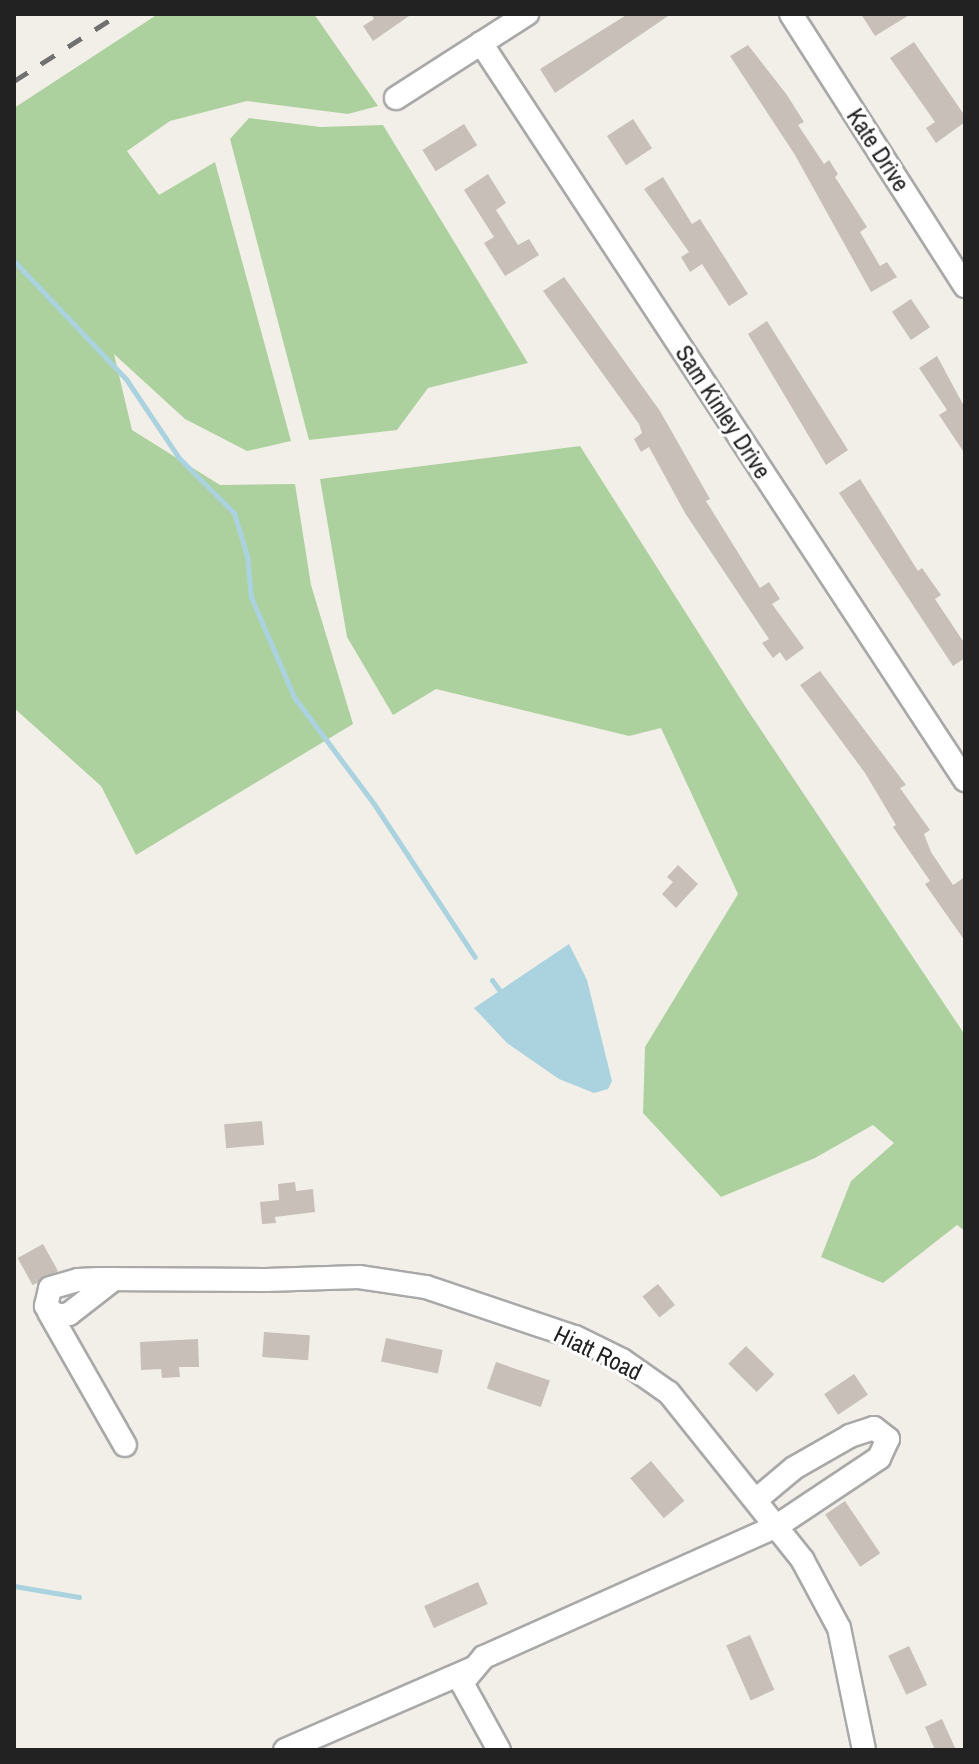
<!DOCTYPE html>
<style>
body{margin:0}
#map{position:relative;width:979px;height:1764px;overflow:hidden;background:#f2efe9;font-family:"Archivo Narrow",sans-serif}
div>[style]{position:absolute}
.forest>*{inset:0;background:#add19e}
.water>*{inset:0;background:#aad3df}
.stream>*{height:5px;margin:-2.5px;padding:0 2.5px;transform-origin:2.5px;border-radius:2.5px;background:#aad3df}
.building>*{inset:0;background:#c7bfb8;transform-origin:0 0}
.roads{filter:drop-shadow(2px 0 #a9a9a9) drop-shadow(-2px 0 #a9a9a9) drop-shadow(0 2px #a9a9a9) drop-shadow(0 -2px #a9a9a9)}
.minor>*{height:22px;margin:-11px;padding:0 11px;transform-origin:11px;border-radius:11px;background:#fff}
.rail>*{height:5px;margin-top:-2.5px;transform-origin:0;background:repeating-linear-gradient(90deg,#707070 0 16px,transparent 0 32px)}
span{translate:-50% -50%;white-space:nowrap;text-align:center;line-height:1.15;-webkit-text-stroke:6px #fff;paint-order:stroke}
.street-label{font-size:24px;color:#222}
.frame{position:absolute;inset:0;border:16px solid #222;pointer-events:none}
</style>
<div id="map">
<div class="forest">
<div style="clip-path:polygon(158px 14px,314px 14px,378px 106px,348px 114px,247px 101px,170px 121px,127px 151px,159px 195px,215px 162px,291px 441px,247px 451px,185px 419px,114px 354px,132px 430px,220px 485px,295px 484px,311px 585px,353px 724px,136px 855px,101px 786px,14px 708px,14px 108px)"></div>
<div style="clip-path:polygon(249px 118px,321px 127px,383px 125px,528px 363px,428px 388px,397px 430px,309px 440px,230px 139px)"></div>
<div style="clip-path:polygon(580px 446px,745px 706px,965px 1035px,965px 1231px,957px 1225px,883px 1283px,821px 1257px,851px 1181px,894px 1143px,873px 1125px,815px 1158px,721px 1197px,643px 1113px,645px 1047px,738px 894px,661px 728px,629px 736px,436px 689px,393px 715px,347px 637px,320px 479px)"></div>
</div>
<div class="water">
<div style="clip-path:polygon(569px 944px,587px 980px,612px 1081px,608px 1089px,594px 1093px,559px 1079px,507px 1043px,474px 1008px)"></div>
</div>
<div class="stream">
<div style="left:14px;top:261px;width:163px;rotate:46.5deg"></div>
<div style="left:126px;top:379px;width:95px;rotate:56.1deg"></div>
<div style="left:179px;top:458px;width:78px;rotate:45deg"></div>
<div style="left:234px;top:513px;width:45px;rotate:73.2deg"></div>
<div style="left:247px;top:556px;width:41px;rotate:84.4deg"></div>
<div style="left:251px;top:597px;width:109px;rotate:66.7deg"></div>
<div style="left:294px;top:697px;width:134px;rotate:53.2deg"></div>
<div style="left:374px;top:804px;width:183px;rotate:56.6deg"></div>
<div style="left:492px;top:980px;width:14px;rotate:54deg"></div>
<div style="left:14px;top:1586px;width:66px;rotate:9.6deg"></div>
</div>
<div class="building">
<div style="clip-path:polygon(371px 14px,412px 14px,373px 41px,363px 26px,374px 19px)"></div>
<div style="clip-path:polygon(628px 14px,671px 14px,555px 93px,540px 69px)"></div>
<div style="clip-path:polygon(861px 14px,911px 14px,875px 36px)"></div>
<div style="clip-path:polygon(914px 42px,965px 116px,965px 122px,936px 143px,926px 128px,935px 122px,890px 58px)"></div>
<div style="clip-path:polygon(748px 45px,787px 95px,804px 122px,798px 125px,824px 164px,829px 160px,838px 174px,835px 177px,867px 227px,860px 232px,880px 266px,887px 262px,897px 277px,871px 292px,795px 155px,730px 56px)"></div>
<div style="left:633px;top:119px;width:35px;height:31px;rotate:57deg"></div>
<div style="left:464px;top:124px;width:25px;height:49px;rotate:58deg"></div>
<div style="clip-path:polygon(488px 174px,506px 203px,496px 210px,518px 245px,529px 239px,539px 255px,505px 276px,484px 243px,494px 237px,464px 190px)"></div>
<div style="clip-path:polygon(663px 177px,692px 224px,700px 219px,748px 294px,729px 306px,702px 264px,690px 272px,681px 257px,689px 252px,644px 189px)"></div>
<div style="clip-path:polygon(564px 277px,660px 411px,710px 499px,706px 501px,760px 588px,769px 582px,780px 599px,772px 604px,804px 648px,786px 661px,780px 652px,773px 658px,762px 643px,769px 639px,685px 513px,649px 447px,641px 452px,634px 439px,642px 433px,639px 424px,543px 291px)"></div>
<div style="left:911px;top:299px;width:34px;height:23px;rotate:56deg"></div>
<div style="clip-path:polygon(767px 321px,848px 450px,826px 465px,748px 334px)"></div>
<div style="clip-path:polygon(937px 356px,965px 408px,965px 454px,939px 415px,947px 410px,919px 368px)"></div>
<div style="clip-path:polygon(860px 479px,918px 571px,922px 568px,941px 595px,935px 599px,965px 644px,965px 658px,953px 666px,839px 493px)"></div>
<div style="clip-path:polygon(820px 671px,906px 785px,900px 788px,930px 830px,924px 834px,931px 852px,953px 885px,965px 877px,965px 941px,925px 884px,930px 881px,893px 827px,896px 825px,865px 773px,800px 685px)"></div>
<div style="clip-path:polygon(678px 865px,698px 884px,676px 908px,662px 894px,673px 882px,667px 877px)"></div>
<div style="left:262px;top:1121px;width:24px;height:38px;rotate:85deg"></div>
<div style="clip-path:polygon(295px 1182px,296px 1191px,313px 1189px,315px 1212px,275px 1217px,276px 1223px,262px 1224px,260px 1202px,279px 1200px,278px 1184px)"></div>
<div style="left:43px;top:1244px;width:31px;height:29px;rotate:61deg"></div>
<div style="left:658px;top:1284px;width:27px;height:20px;rotate:51deg"></div>
<div style="left:264px;top:1332px;width:46px;height:25px;rotate:4deg"></div>
<div style="left:386px;top:1338px;width:58px;height:24px;rotate:12deg"></div>
<div style="clip-path:polygon(198px 1339px,199px 1367px,179px 1367px,180px 1377px,162px 1378px,161px 1369px,141px 1370px,140px 1342px)"></div>
<div style="left:746px;top:1346px;width:40px;height:25px;rotate:45deg"></div>
<div style="left:496px;top:1362px;width:57px;height:28px;rotate:19deg"></div>
<div style="left:854px;top:1374px;width:25px;height:36px;rotate:56deg"></div>
<div style="left:651px;top:1461px;width:52px;height:27px;rotate:50deg"></div>
<div style="left:845px;top:1501px;width:63px;height:24px;rotate:56deg"></div>
<div style="left:478px;top:1582px;width:24px;height:59px;rotate:66deg"></div>
<div style="left:750px;top:1635px;width:60px;height:26px;rotate:66deg"></div>
<div style="left:909px;top:1646px;width:43px;height:23px;rotate:65deg"></div>
<div style="clip-path:polygon(942px 1719px,956px 1750px,935px 1750px,925px 1727px)"></div>
</div>
<div class="roads">
<div class="minor">
<div style="left:791px;top:14px;width:323px;rotate:57.4deg"></div>
<div style="left:481px;top:43px;width:882px;rotate:56.71deg"></div>
<div style="left:396px;top:98px;width:156px;rotate:-32.7deg"></div>
<div style="left:114px;top:1279px;width:57px;rotate:142.1deg"></div>
<div style="left:69px;top:1314px;width:12px;rotate:171deg"></div>
<div style="left:57px;top:1316px;width:15px;rotate:-138deg"></div>
<div style="left:46px;top:1306px;width:18px;rotate:-77deg"></div>
<div style="left:50px;top:1288px;width:29px;rotate:-16deg"></div>
<div style="left:78px;top:1280px;width:20px;rotate:-3deg"></div>
<div style="left:98px;top:1279px;width:168px;rotate:0.3deg"></div>
<div style="left:266px;top:1280px;width:93px;rotate:-1.8deg"></div>
<div style="left:359px;top:1277px;width:68px;rotate:8.5deg"></div>
<div style="left:426px;top:1287px;width:157px;rotate:18.6deg"></div>
<div style="left:575px;top:1337px;width:52px;rotate:26.1deg"></div>
<div style="left:622px;top:1360px;width:57px;rotate:35.1deg"></div>
<div style="left:669px;top:1393px;width:213px;rotate:51.3deg"></div>
<div style="left:802px;top:1559px;width:78px;rotate:61.8deg"></div>
<div style="left:839px;top:1628px;width:125px;rotate:78.4deg"></div>
<div style="left:49px;top:1312px;width:153px;rotate:60.3deg"></div>
<div style="left:285px;top:1750px;width:206px;rotate:-23.5deg"></div>
<div style="left:499px;top:1750px;width:77px;rotate:-118.9deg"></div>
<div style="left:462px;top:1683px;width:34px;rotate:-50deg"></div>
<div style="left:484px;top:1657px;width:321px;rotate:-24.1deg"></div>
<div style="left:777px;top:1526px;width:123px;rotate:-33.7deg"></div>
<div style="left:879px;top:1458px;width:21px;rotate:-65deg"></div>
<div style="left:888px;top:1439px;width:18px;rotate:-142deg"></div>
<div style="left:874px;top:1428px;width:25px;rotate:162deg"></div>
<div style="left:850px;top:1436px;width:64px;rotate:150.3deg"></div>
<div style="left:794px;top:1468px;width:48px;rotate:140deg"></div>
</div>
</div>
<div class="rail">
<div style="left:14px;top:81px;width:125px;rotate:-32.5deg"></div>
</div>
<div class="street-label">
<span style="left:878px;top:150px;rotate:57deg">Kate Drive</span>
<span style="left:723px;top:412px;rotate:57deg">Sam Kinley Drive</span>
<span style="left:598px;top:1353px;rotate:26deg">Hiatt Road</span>
</div>
<div class="frame"></div>
</div>
